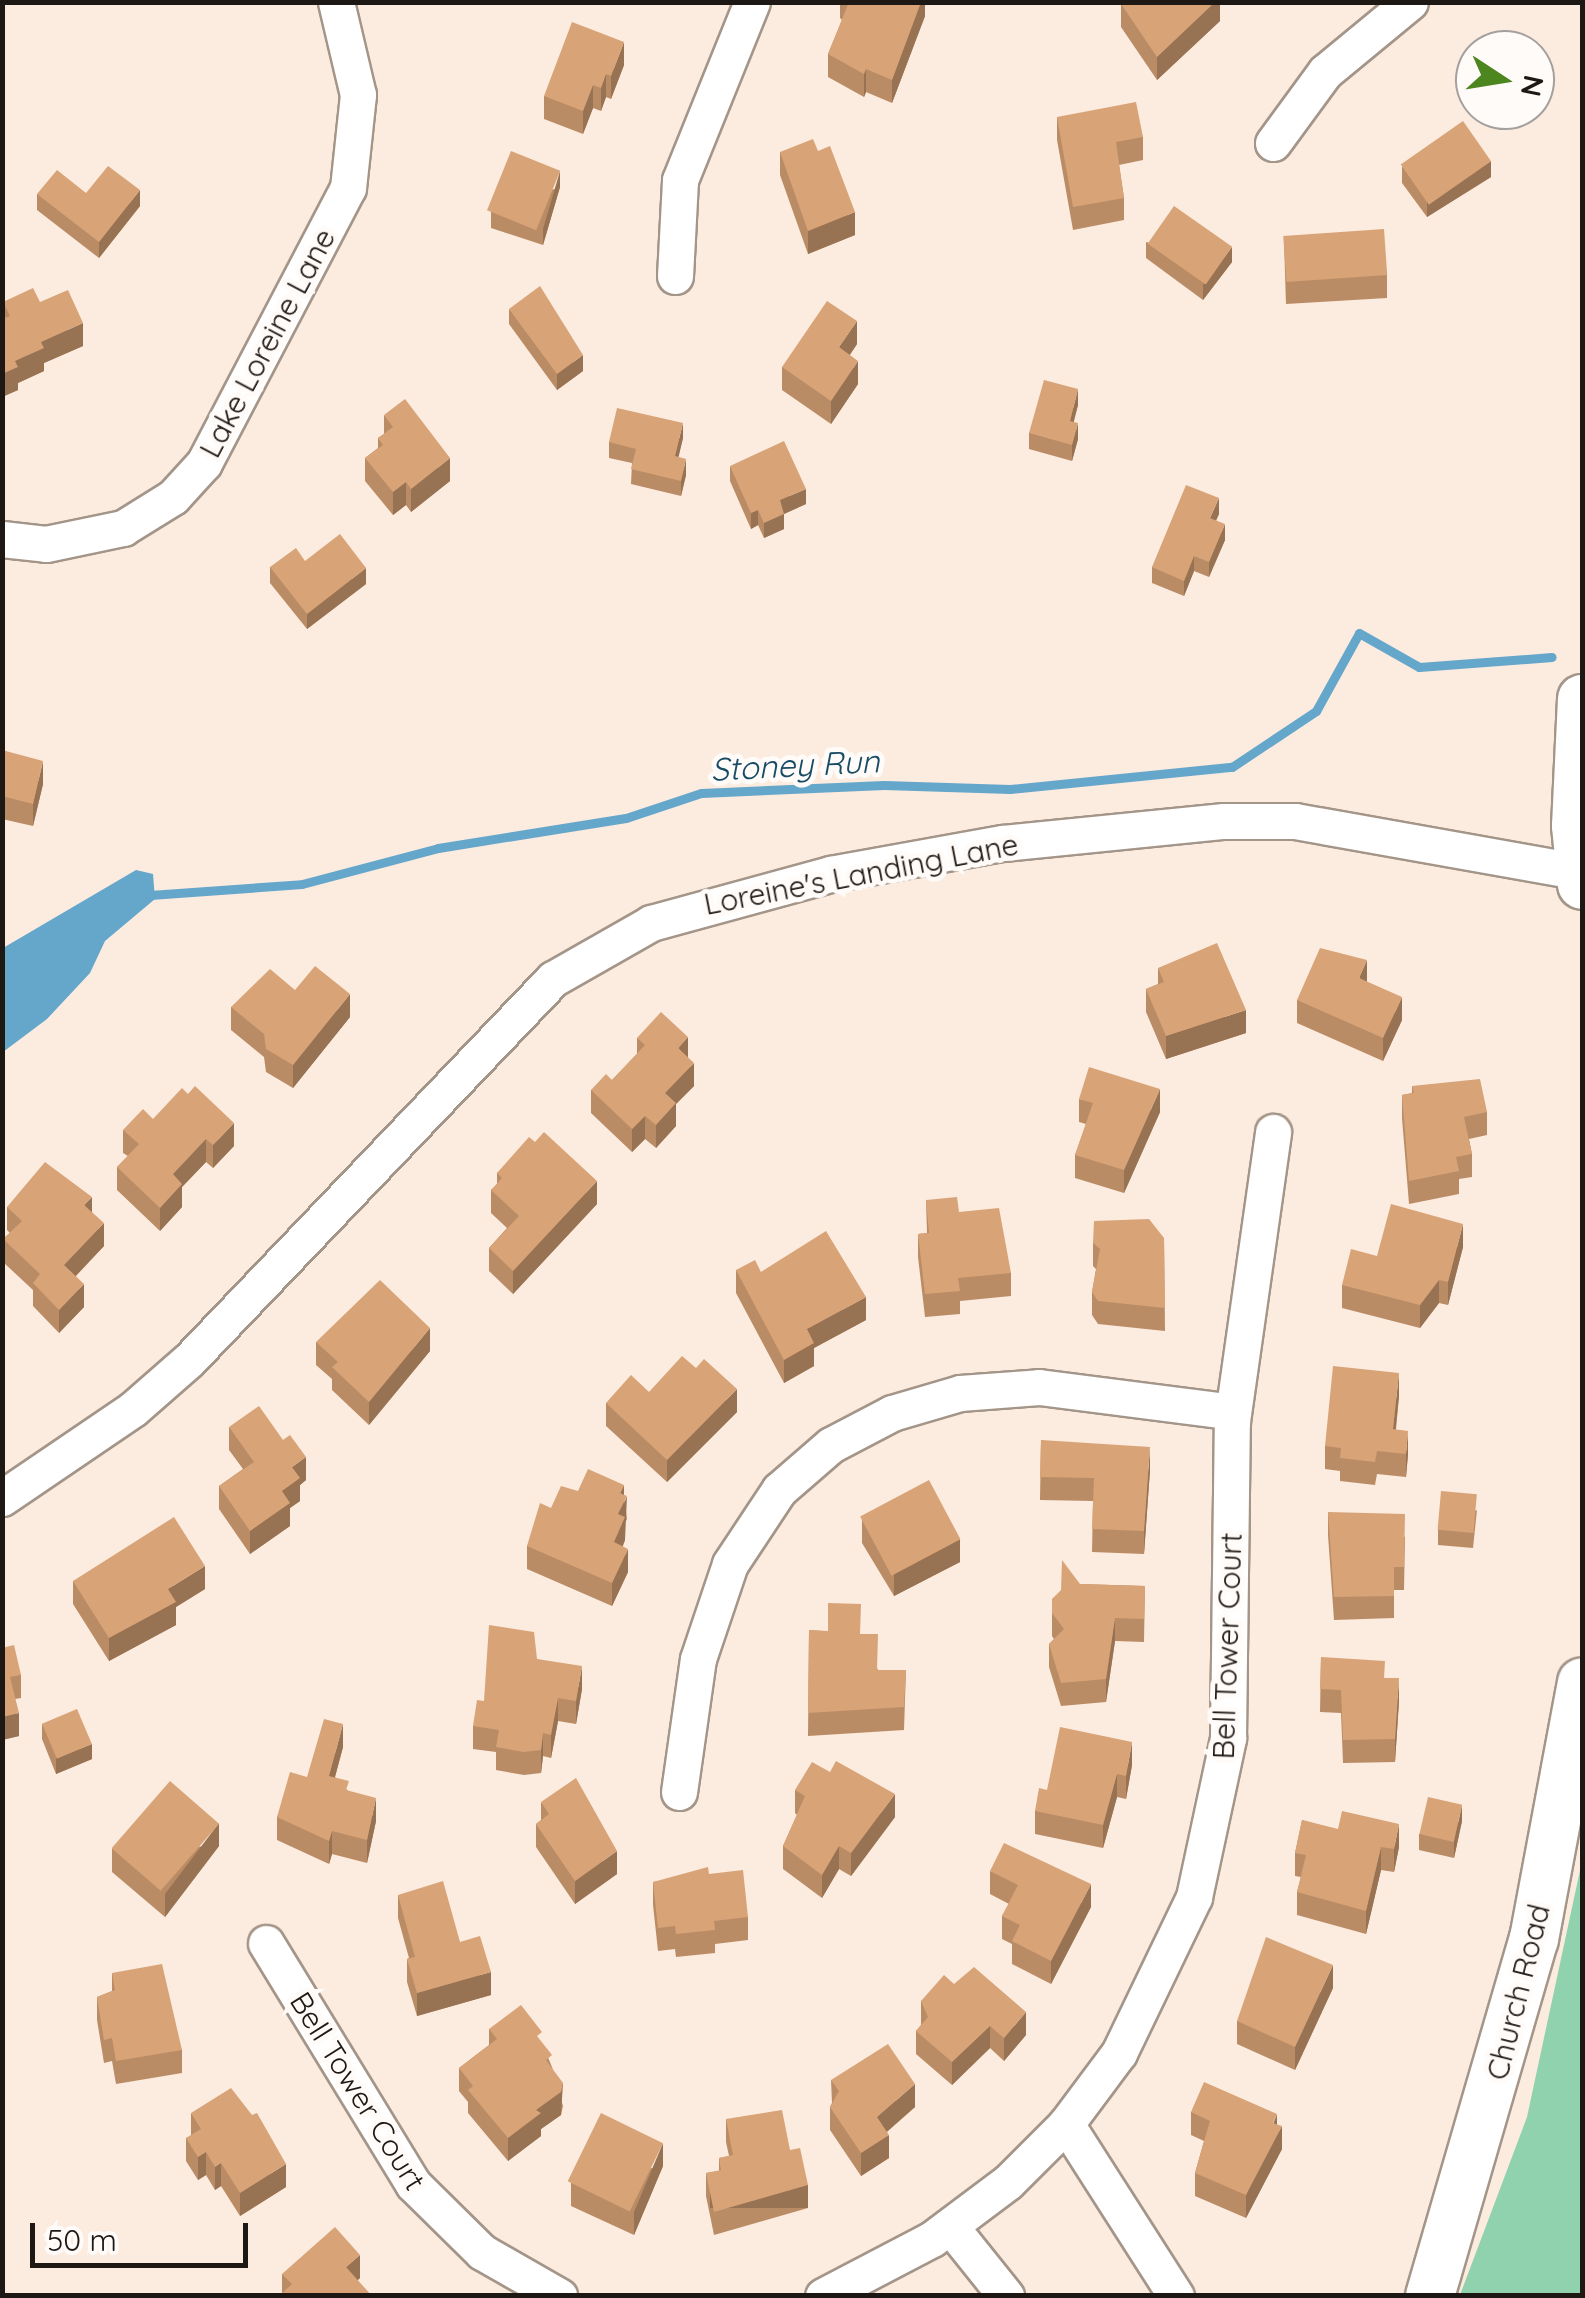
<!DOCTYPE html>
<style>
body{margin:0}
#map{position:relative;width:1585px;height:2298px;overflow:hidden;background:#fcebdf;font-family:Quicksand,sans-serif}
div>[style]{position:absolute}
.forest>*{inset:0;background:#90d2ad}
.water>*{inset:0;background:#65a6cb}
.stream>*{height:9px;margin:-4.5px;padding:0 4.5px;transform-origin:4.5px;border-radius:4.5px;background:#65a6cb}
.roads{filter:drop-shadow(2px 0 #a49589) drop-shadow(-2px 0 #a49589) drop-shadow(0 2px #a49589) drop-shadow(0 -2px #a49589)}
.minor>*{height:35px;margin:-17.5px;padding:0 17.5px;transform-origin:17.5px;border-radius:17.5px;background:#fff}
.secondary>*{height:48px;margin:-24px;padding:0 24px;transform-origin:24px;border-radius:24px;background:#fff}
.wall>*{inset:0;background:#ba8c66}
.shaded-wall>*{inset:0;background:#977253;transform-origin:0 0}
.building>*{inset:0;background:#d8a377;transform-origin:0 0}
span{translate:-50% -50%;white-space:nowrap;text-align:center;line-height:1.15;-webkit-text-stroke:10px #fffbf9;paint-order:stroke}
.street-label{font-size:30px;color:#1e1814}
.water-label{font-size:32px;color:#184b66;font-style:italic}
.frame{position:absolute;inset:0;border:5px solid #1e1814;pointer-events:none}
.north{position:absolute;left:1455px;top:30px;width:100px;height:100px;box-sizing:border-box;background:#fffbf9;border:2px solid #a5a09d;border-radius:50%;rotate:102deg;font-size:28px;font-weight:700;line-height:40px;text-align:center;color:#1e1814}
.north::after{content:'';display:block;margin:auto;width:35px;height:45px;background:#4d851f;clip-path:polygon(50% 0,100% 100%,50% 72%,0 100%)}
.scale{position:absolute;left:30px;top:2223px;width:218px;height:45px;box-sizing:border-box;border:5px solid #1e1814;border-top:0;padding-left:12px;font-size:30px;line-height:35px;white-space:nowrap;color:#1e1814;-webkit-text-stroke:8px #fffbf9;paint-order:stroke}
</style>
<div id="map">
<div class="forest">
<div style="clip-path:polygon(1582px 1861px,1582px 2295px,1460px 2295px,1527px 2117px)"></div>
</div>
<div class="water">
<div style="clip-path:polygon(136px 870px,153px 874px,155px 899px,105px 941px,90px 973px,47px 1019px,3px 1052px,3px 948px)"></div>
</div>
<div class="stream">
<div style="left:150px;top:895px;width:152px;rotate:-4.1deg"></div>
<div style="left:302px;top:884px;width:141px;rotate:-14.8deg"></div>
<div style="left:438px;top:848px;width:190px;rotate:-9.1deg"></div>
<div style="left:626px;top:818px;width:79px;rotate:-18.4deg"></div>
<div style="left:701px;top:793px;width:183px;rotate:-2.5deg"></div>
<div style="left:884px;top:785px;width:126px;rotate:1.8deg"></div>
<div style="left:1010px;top:789px;width:223px;rotate:-5.7deg"></div>
<div style="left:1232px;top:767px;width:101px;rotate:-33.7deg"></div>
<div style="left:1316px;top:711px;width:89px;rotate:-61.1deg"></div>
<div style="left:1359px;top:633px;width:69px;rotate:29.5deg"></div>
<div style="left:1419px;top:667px;width:133px;rotate:-4.3deg"></div>
</div>
<div class="roads">
<div class="minor">
<div style="left:1273px;top:143px;width:88px;rotate:-53.8deg"></div>
<div style="left:1325px;top:72px;width:110px;rotate:-39.5deg"></div>
<div style="left:675px;top:276px;width:96px;rotate:-87deg"></div>
<div style="left:680px;top:180px;width:192px;rotate:-68deg"></div>
<div style="left:2px;top:539px;width:44px;rotate:6.5deg"></div>
<div style="left:46px;top:544px;width:79px;rotate:-11.7deg"></div>
<div style="left:123px;top:528px;width:59px;rotate:-31.8deg"></div>
<div style="left:173px;top:497px;width:46px;rotate:-47.6deg"></div>
<div style="left:204px;top:463px;width:310px;rotate:-62.4deg"></div>
<div style="left:348px;top:188px;width:94px;rotate:-83.9deg"></div>
<div style="left:358px;top:95px;width:96px;rotate:-103.3deg"></div>
<div style="left:2px;top:1498px;width:158px;rotate:-34.2deg"></div>
<div style="left:133px;top:1409px;width:74px;rotate:-41.2deg"></div>
<div style="left:189px;top:1360px;width:527px;rotate:-46.31deg"></div>
<div style="left:553px;top:979px;width:113px;rotate:-29.7deg"></div>
<div style="left:651px;top:923px;width:186px;rotate:-15.3deg"></div>
<div style="left:830px;top:874px;width:176px;rotate:-10.2deg"></div>
<div style="left:1003px;top:843px;width:222px;rotate:-5.7deg"></div>
<div style="left:1224px;top:821px;width:71px"></div>
<div style="left:1295px;top:821px;width:291px;rotate:10.1deg"></div>
<div style="left:679px;top:1792px;width:134px;rotate:-81.9deg"></div>
<div style="left:698px;top:1659px;width:100px;rotate:-71.4deg"></div>
<div style="left:730px;top:1564px;width:89px;rotate:-56.5deg"></div>
<div style="left:779px;top:1490px;width:69px;rotate:-40.9deg"></div>
<div style="left:831px;top:1445px;width:69px;rotate:-27.7deg"></div>
<div style="left:892px;top:1413px;width:71px;rotate:-16.4deg"></div>
<div style="left:960px;top:1393px;width:79px;rotate:-4.3deg"></div>
<div style="left:1039px;top:1387px;width:189px;rotate:7.3deg"></div>
<div style="left:1226px;top:1411px;width:12px;rotate:59deg"></div>
<div style="left:266px;top:1943px;width:282px;rotate:58.6deg"></div>
<div style="left:413px;top:2184px;width:97px;rotate:44.6deg"></div>
<div style="left:482px;top:2252px;width:89px;rotate:29.7deg"></div>
<div style="left:1066px;top:2124px;width:204px;rotate:57.4deg"></div>
<div style="left:950px;top:2226px;width:90px;rotate:51.3deg"></div>
<div style="left:823px;top:2296px;width:123px;rotate:-27.6deg"></div>
<div style="left:932px;top:2239px;width:95px;rotate:-36.9deg"></div>
<div style="left:1008px;top:2182px;width:82px;rotate:-45deg"></div>
<div style="left:1066px;top:2124px;width:89px;rotate:-53.3deg"></div>
<div style="left:1119px;top:2053px;width:173px;rotate:-64.3deg"></div>
<div style="left:1194px;top:1897px;width:163px;rotate:-77.9deg"></div>
<div style="left:1228px;top:1738px;width:317px;rotate:-89.3deg"></div>
<div style="left:1232px;top:1421px;width:292px;rotate:-81.9deg"></div>
</div>
<div class="secondary">
<div style="left:1582px;top:699px;width:127px;rotate:92.7deg"></div>
<div style="left:1576px;top:826px;width:59px;rotate:84.2deg"></div>
<div style="left:1430px;top:2296px;width:372px;rotate:-73.8deg"></div>
<div style="left:1534px;top:1939px;width:261px;rotate:-79.4deg"></div>
</div>
</div>
<div class="wall">
<div style="clip-path:polygon(840px 2px,925px 2px,925px 16px,892px 103px,866px 92px,864px 97px,828px 77px,828px 54px,842px 20px,840px 18px)"></div>
<div style="clip-path:polygon(1220px 2px,1220px 21px,1157px 80px,1121px 27px,1121px 4px)"></div>
<div style="clip-path:polygon(624px 65px,611px 99px,606px 97px,601px 111px,593px 108px,583px 134px,544px 119px,544px 96px)"></div>
<div style="clip-path:polygon(1057px 117px,1143px 137px,1143px 160px,1119px 165px,1124px 198px,1124px 220px,1073px 230px,1057px 140px)"></div>
<div style="clip-path:polygon(818px 151px,855px 235px,808px 254px,780px 175px,780px 152px)"></div>
<div style="clip-path:polygon(1402px 167px,1491px 177px,1427px 217px,1402px 183px)"></div>
<div style="clip-path:polygon(560px 187px,543px 245px,491px 228px,491px 212px)"></div>
<div style="clip-path:polygon(86px 193px,140px 206px,99px 258px,37px 210px,37px 194px)"></div>
<div style="clip-path:polygon(1284px 241px,1387px 275px,1387px 298px,1286px 304px)"></div>
<div style="clip-path:polygon(1146px 242px,1232px 262px,1203px 300px,1146px 258px)"></div>
<div style="clip-path:polygon(3px 302px,40px 302px,83px 346px,44px 363px,44px 371px,18px 383px,18px 390px,2px 397px)"></div>
<div style="clip-path:polygon(509px 309px,583px 371px,557px 390px,509px 324px)"></div>
<div style="clip-path:polygon(857px 344px,850px 355px,858px 384px,831px 424px,782px 390px,782px 367px)"></div>
<div style="clip-path:polygon(1078px 405px,1073px 422px,1078px 439px,1072px 461px,1029px 449px,1029px 433px)"></div>
<div style="clip-path:polygon(384px 415px,450px 481px,411px 512px,406px 505px,393px 515px,365px 481px,365px 458px,378px 448px,378px 438px,384px 434px)"></div>
<div style="clip-path:polygon(683px 438px,678px 457px,686px 475px,681px 496px,631px 484px,632px 463px,609px 458px,609px 442px)"></div>
<div style="clip-path:polygon(730px 466px,806px 504px,784px 514px,784px 529px,764px 538px,758px 525px,751px 529px,730px 481px)"></div>
<div style="clip-path:polygon(1219px 514px,1216px 520px,1225px 540px,1209px 577px,1194px 571px,1184px 596px,1152px 583px,1152px 567px)"></div>
<div style="clip-path:polygon(305px 561px,366px 584px,307px 629px,270px 583px,270px 567px)"></div>
<div style="clip-path:polygon(2px 750px,43px 784px,33px 826px,2px 819px)"></div>
<div style="clip-path:polygon(1158px 968px,1246px 1033px,1166px 1059px,1146px 1012px,1146px 989px,1158px 984px)"></div>
<div style="clip-path:polygon(1367px 982px,1402px 1020px,1383px 1061px,1297px 1023px,1297px 1000px)"></div>
<div style="clip-path:polygon(295px 990px,350px 1017px,293px 1088px,266px 1072px,264px 1057px,231px 1030px,231px 1007px)"></div>
<div style="clip-path:polygon(637px 1038px,688px 1058px,694px 1086px,676px 1104px,676px 1126px,656px 1148px,645px 1139px,632px 1152px,591px 1113px,591px 1090px,612px 1080px,637px 1054px)"></div>
<div style="clip-path:polygon(1412px 1086px,1487px 1112px,1487px 1135px,1469px 1139px,1472px 1154px,1472px 1177px,1459px 1179px,1459px 1194px,1409px 1204px,1402px 1118px,1402px 1095px,1412px 1093px)"></div>
<div style="clip-path:polygon(1079px 1099px,1160px 1112px,1124px 1193px,1075px 1178px,1075px 1155px,1086px 1124px,1079px 1122px)"></div>
<div style="clip-path:polygon(153px 1119px,234px 1146px,213px 1168px,206px 1162px,182px 1187px,182px 1207px,160px 1231px,117px 1190px,117px 1167px,128px 1156px,123px 1153px,123px 1130px)"></div>
<div style="clip-path:polygon(535px 1142px,597px 1204px,513px 1294px,489px 1271px,489px 1248px,507px 1228px,491px 1213px,491px 1190px,497px 1185px,497px 1173px)"></div>
<div style="clip-path:polygon(926px 1200px,959px 1212px,1011px 1273px,1011px 1296px,960px 1301px,960px 1314px,925px 1317px,918px 1257px,918px 1234px,927px 1233px)"></div>
<div style="clip-path:polygon(7px 1207px,92px 1212px,104px 1246px,76px 1276px,84px 1307px,59px 1333px,33px 1306px,33px 1290px,3px 1262px,3px 1239px,10px 1233px,7px 1230px)"></div>
<div style="clip-path:polygon(1164px 1238px,1165px 1331px,1098px 1324px,1092px 1315px,1092px 1292px,1096px 1269px,1093px 1266px,1093px 1243px)"></div>
<div style="clip-path:polygon(1463px 1247px,1448px 1305px,1439px 1303px,1420px 1328px,1342px 1308px,1342px 1285px,1377px 1256px)"></div>
<div style="clip-path:polygon(736px 1270px,761px 1272px,866px 1320px,814px 1348px,814px 1366px,784px 1383px,736px 1293px)"></div>
<div style="clip-path:polygon(316px 1342px,430px 1351px,369px 1425px,332px 1390px,332px 1379px,316px 1365px)"></div>
<div style="clip-path:polygon(696px 1368px,737px 1412px,667px 1482px,606px 1426px,606px 1403px,649px 1392px)"></div>
<div style="clip-path:polygon(1399px 1396px,1396px 1430px,1408px 1454px,1406px 1477px,1377px 1474px,1375px 1485px,1340px 1481px,1340px 1471px,1325px 1469px,1325px 1446px)"></div>
<div style="clip-path:polygon(229px 1427px,306px 1480px,300px 1485px,300px 1501px,290px 1508px,290px 1526px,250px 1554px,219px 1509px,219px 1486px,243px 1469px,229px 1450px)"></div>
<div style="clip-path:polygon(1041px 1440px,1150px 1470px,1144px 1554px,1092px 1552px,1093px 1501px,1040px 1500px)"></div>
<div style="clip-path:polygon(578px 1491px,624px 1495px,627px 1519px,625px 1523px,625px 1540px,623px 1546px,628px 1572px,612px 1606px,527px 1569px,527px 1546px,551px 1508px)"></div>
<div style="clip-path:polygon(1477px 1510px,1473px 1548px,1438px 1545px,1438px 1530px)"></div>
<div style="clip-path:polygon(1328px 1512px,1405px 1537px,1404px 1590px,1394px 1590px,1394px 1618px,1334px 1620px,1328px 1535px)"></div>
<div style="clip-path:polygon(862px 1520px,960px 1562px,894px 1596px,862px 1543px)"></div>
<div style="clip-path:polygon(73px 1581px,205px 1589px,176px 1607px,176px 1625px,109px 1661px,73px 1604px)"></div>
<div style="clip-path:polygon(1080px 1584px,1145px 1586px,1144px 1642px,1115px 1641px,1106px 1702px,1061px 1706px,1049px 1667px,1049px 1644px,1054px 1639px,1052px 1636px,1052px 1599px)"></div>
<div style="clip-path:polygon(809px 1630px,861px 1634px,878px 1670px,906px 1670px,904px 1730px,808px 1736px)"></div>
<div style="clip-path:polygon(2px 1648px,21px 1675px,21px 1698px,15px 1699px,19px 1736px,2px 1740px)"></div>
<div style="clip-path:polygon(1321px 1657px,1385px 1678px,1399px 1701px,1395px 1762px,1343px 1763px,1341px 1713px,1320px 1712px)"></div>
<div style="clip-path:polygon(537px 1659px,582px 1689px,576px 1724px,558px 1721px,551px 1758px,543px 1756px,541px 1773px,524px 1775px,496px 1770px,496px 1752px,473px 1749px,473px 1726px)"></div>
<div style="clip-path:polygon(42px 1724px,92px 1759px,56px 1774px,42px 1739px)"></div>
<div style="clip-path:polygon(343px 1747px,335px 1777px,376px 1821px,367px 1863px,332px 1854px,329px 1864px,277px 1840px,277px 1817px,307px 1777px)"></div>
<div style="clip-path:polygon(1132px 1765px,1126px 1799px,1117px 1797px,1103px 1848px,1035px 1834px,1035px 1811px,1047px 1790px)"></div>
<div style="clip-path:polygon(795px 1790px,895px 1817px,851px 1876px,839px 1869px,822px 1898px,783px 1869px,783px 1846px,797px 1815px,795px 1813px)"></div>
<div style="clip-path:polygon(541px 1802px,617px 1874px,575px 1904px,536px 1847px,536px 1824px,541px 1820px)"></div>
<div style="clip-path:polygon(1302px 1820px,1399px 1847px,1394px 1872px,1381px 1870px,1366px 1934px,1297px 1915px,1297px 1892px,1301px 1877px,1295px 1876px,1295px 1853px)"></div>
<div style="clip-path:polygon(1462px 1821px,1454px 1858px,1419px 1850px,1419px 1834px)"></div>
<div style="clip-path:polygon(219px 1846px,165px 1917px,112px 1872px,112px 1849px)"></div>
<div style="clip-path:polygon(990px 1871px,1091px 1907px,1051px 1984px,1012px 1964px,1012px 1944px,1002px 1939px,1002px 1916px,1009px 1904px,990px 1894px)"></div>
<div style="clip-path:polygon(709px 1874px,748px 1917px,748px 1940px,715px 1944px,715px 1953px,676px 1957px,675px 1949px,658px 1951px,653px 1905px,653px 1882px)"></div>
<div style="clip-path:polygon(398px 1895px,460px 1942px,491px 1995px,417px 2016px,407px 1982px,407px 1959px,409px 1958px,398px 1918px)"></div>
<div style="clip-path:polygon(112px 1973px,182px 2050px,182px 2073px,116px 2084px,112px 2061px,104px 2063px,97px 2020px,97px 1997px,112px 1991px)"></div>
<div style="clip-path:polygon(954px 1984px,1026px 2035px,1004px 2061px,990px 2048px,952px 2085px,916px 2054px,916px 2031px,921px 2025px,921px 2001px)"></div>
<div style="clip-path:polygon(1333px 1988px,1295px 2070px,1237px 2044px,1237px 2021px)"></div>
<div style="clip-path:polygon(489px 2029px,542px 2043px,552px 2067px,563px 2106px,561px 2115px,541px 2129px,541px 2136px,508px 2161px,468px 2113px,468px 2102px,459px 2091px,459px 2068px,489px 2045px)"></div>
<div style="clip-path:polygon(831px 2080px,915px 2107px,887px 2132px,889px 2158px,861px 2176px,830px 2130px,830px 2107px,832px 2103px)"></div>
<div style="clip-path:polygon(1191px 2112px,1277px 2124px,1282px 2149px,1246px 2218px,1195px 2196px,1195px 2173px,1204px 2141px,1191px 2135px)"></div>
<div style="clip-path:polygon(191px 2113px,286px 2187px,240px 2216px,221px 2186px,215px 2190px,206px 2175px,198px 2180px,186px 2161px,186px 2138px,191px 2136px)"></div>
<div style="clip-path:polygon(726px 2119px,790px 2150px,808px 2208px,714px 2235px,706px 2196px,706px 2173px,719px 2171px,719px 2158px,729px 2156px,726px 2142px)"></div>
<div style="clip-path:polygon(663px 2166px,634px 2235px,571px 2206px,571px 2183px)"></div>
<div style="clip-path:polygon(282px 2274px,360px 2278px,358px 2280px,282px 2293px)"></div>
</div>
<div class="shaded-wall">
<div style="clip-path:polygon(921px 2px,925px 2px,925px 16px,892px 103px,892px 80px)"></div>
<div style="clip-path:polygon(1215px 2px,1220px 2px,1220px 21px,1157px 80px,1157px 57px)"></div>
<div style="clip-path:polygon(624px 42px,624px 65px,611px 99px,611px 76px)"></div>
<div style="clip-path:polygon(866px 69px,866px 92px,864px 97px,864px 74px)"></div>
<div style="clip-path:polygon(606px 74px,606px 97px,601px 111px,601px 88px)"></div>
<div style="clip-path:polygon(593px 85px,593px 108px,583px 134px,583px 111px)"></div>
<div style="clip-path:polygon(1491px 161px,1491px 177px,1427px 217px,1427px 202px)"></div>
<div style="clip-path:polygon(560px 171px,560px 187px,543px 245px,543px 229px)"></div>
<div style="clip-path:polygon(140px 190px,140px 206px,99px 258px,99px 242px)"></div>
<div style="clip-path:polygon(855px 212px,855px 235px,808px 254px,808px 231px)"></div>
<div style="clip-path:polygon(1232px 247px,1232px 262px,1203px 300px,1203px 285px)"></div>
<div style="clip-path:polygon(857px 321px,857px 344px,839px 370px,839px 347px)"></div>
<div style="clip-path:polygon(83px 323px,83px 346px,44px 363px,44px 371px,18px 383px,18px 390px,2px 397px,2px 374px,15px 361px,41px 342px)"></div>
<div style="clip-path:polygon(583px 355px,583px 371px,557px 390px,557px 374px)"></div>
<div style="clip-path:polygon(858px 361px,858px 384px,831px 424px,831px 401px)"></div>
<div style="clip-path:polygon(1078px 389px,1078px 405px,1070px 437px,1070px 421px)"></div>
<div style="clip-path:polygon(683px 423px,683px 438px,675px 472px,675px 456px)"></div>
<div style="clip-path:polygon(1078px 423px,1078px 439px,1072px 461px,1072px 445px)"></div>
<div style="clip-path:polygon(450px 458px,450px 481px,411px 512px,411px 489px)"></div>
<div style="clip-path:polygon(686px 459px,686px 475px,681px 496px,681px 481px)"></div>
<div style="clip-path:polygon(406px 482px,406px 505px,393px 515px,393px 492px)"></div>
<div style="clip-path:polygon(806px 489px,806px 504px,784px 514px,784px 529px,764px 538px,764px 523px,780px 500px)"></div>
<div style="clip-path:polygon(1219px 498px,1219px 514px,1210px 534px,1210px 518px)"></div>
<div style="clip-path:polygon(758px 510px,758px 525px,751px 529px,751px 513px)"></div>
<div style="clip-path:polygon(1225px 524px,1225px 540px,1209px 577px,1209px 562px)"></div>
<div style="clip-path:polygon(1194px 556px,1194px 571px,1184px 596px,1184px 581px)"></div>
<div style="clip-path:polygon(366px 568px,366px 584px,307px 629px,307px 614px)"></div>
<div style="clip-path:polygon(43px 761px,43px 784px,33px 826px,33px 804px)"></div>
<div style="clip-path:polygon(1367px 960px,1367px 983px,1359px 978px)"></div>
<div style="clip-path:polygon(350px 994px,350px 1017px,293px 1088px,293px 1065px)"></div>
<div style="clip-path:polygon(1402px 997px,1402px 1020px,1383px 1061px,1383px 1038px)"></div>
<div style="clip-path:polygon(1246px 1010px,1246px 1033px,1166px 1059px,1166px 1036px)"></div>
<div style="clip-path:polygon(688px 1037px,688px 1060px,678px 1048px)"></div>
<div style="clip-path:polygon(694px 1063px,694px 1086px,676px 1104px,676px 1126px,656px 1148px,656px 1125px,665px 1093px)"></div>
<div style="clip-path:polygon(1160px 1089px,1160px 1112px,1124px 1193px,1124px 1170px)"></div>
<div style="clip-path:polygon(645px 1116px,645px 1139px,632px 1152px,632px 1129px)"></div>
<div style="clip-path:polygon(234px 1123px,234px 1146px,213px 1168px,213px 1145px)"></div>
<div style="clip-path:polygon(206px 1139px,206px 1162px,182px 1187px,182px 1207px,160px 1231px,160px 1208px,173px 1174px)"></div>
<div style="clip-path:polygon(597px 1181px,597px 1204px,513px 1294px,513px 1271px)"></div>
<div style="clip-path:polygon(92px 1197px,92px 1220px,84px 1205px)"></div>
<div style="clip-path:polygon(104px 1223px,104px 1246px,64px 1288px,64px 1265px)"></div>
<div style="clip-path:polygon(1463px 1224px,1463px 1247px,1448px 1305px,1448px 1282px)"></div>
<div style="clip-path:polygon(1439px 1280px,1439px 1303px,1420px 1328px,1420px 1305px)"></div>
<div style="clip-path:polygon(84px 1284px,84px 1307px,59px 1333px,59px 1310px)"></div>
<div style="clip-path:polygon(866px 1297px,866px 1320px,814px 1348px,814px 1366px,784px 1383px,784px 1360px,807px 1329px)"></div>
<div style="clip-path:polygon(430px 1328px,430px 1351px,369px 1425px,369px 1402px)"></div>
<div style="clip-path:polygon(1399px 1373px,1399px 1396px,1393px 1452px,1393px 1429px)"></div>
<div style="clip-path:polygon(737px 1389px,737px 1412px,667px 1482px,667px 1460px)"></div>
<div style="clip-path:polygon(1408px 1431px,1408px 1454px,1406px 1477px,1406px 1454px)"></div>
<div style="clip-path:polygon(1150px 1447px,1150px 1470px,1144px 1554px,1144px 1531px)"></div>
<div style="clip-path:polygon(306px 1457px,306px 1480px,300px 1485px,300px 1501px,290px 1508px,290px 1526px,250px 1554px,250px 1531px,282px 1491px,292px 1467px)"></div>
<div style="clip-path:polygon(624px 1485px,624px 1504px,627px 1496px,625px 1540px,614px 1565px,614px 1542px,620px 1493px)"></div>
<div style="clip-path:polygon(960px 1539px,960px 1562px,894px 1596px,894px 1573px)"></div>
<div style="clip-path:polygon(628px 1549px,628px 1572px,612px 1606px,612px 1583px)"></div>
<div style="clip-path:polygon(205px 1566px,205px 1589px,176px 1607px,176px 1625px,109px 1661px,109px 1638px,168px 1589px)"></div>
<div style="clip-path:polygon(1115px 1618px,1115px 1641px,1106px 1702px,1106px 1679px)"></div>
<div style="clip-path:polygon(582px 1666px,582px 1689px,576px 1724px,576px 1701px)"></div>
<div style="clip-path:polygon(1399px 1678px,1399px 1701px,1395px 1762px,1395px 1739px)"></div>
<div style="clip-path:polygon(558px 1698px,558px 1721px,551px 1758px,551px 1735px)"></div>
<div style="clip-path:polygon(19px 1713px,19px 1736px,2px 1740px,2px 1717px)"></div>
<div style="clip-path:polygon(343px 1724px,343px 1747px,329px 1799px,329px 1776px)"></div>
<div style="clip-path:polygon(543px 1733px,543px 1756px,541px 1773px,541px 1750px)"></div>
<div style="clip-path:polygon(1132px 1742px,1132px 1765px,1126px 1799px,1126px 1776px)"></div>
<div style="clip-path:polygon(92px 1744px,92px 1759px,56px 1774px,56px 1758px)"></div>
<div style="clip-path:polygon(1117px 1774px,1117px 1797px,1103px 1848px,1103px 1825px)"></div>
<div style="clip-path:polygon(895px 1794px,895px 1817px,851px 1876px,851px 1853px)"></div>
<div style="clip-path:polygon(376px 1798px,376px 1821px,367px 1863px,367px 1840px)"></div>
<div style="clip-path:polygon(1462px 1805px,1462px 1821px,1454px 1858px,1454px 1842px)"></div>
<div style="clip-path:polygon(219px 1823px,219px 1846px,165px 1917px,165px 1894px)"></div>
<div style="clip-path:polygon(1399px 1824px,1399px 1847px,1394px 1872px,1394px 1849px)"></div>
<div style="clip-path:polygon(332px 1831px,332px 1854px,329px 1864px,329px 1841px)"></div>
<div style="clip-path:polygon(839px 1846px,839px 1869px,822px 1898px,822px 1875px)"></div>
<div style="clip-path:polygon(1381px 1847px,1381px 1870px,1366px 1934px,1366px 1911px)"></div>
<div style="clip-path:polygon(617px 1851px,617px 1874px,575px 1904px,575px 1881px)"></div>
<div style="clip-path:polygon(1091px 1884px,1091px 1907px,1051px 1984px,1051px 1961px)"></div>
<div style="clip-path:polygon(1333px 1965px,1333px 1988px,1295px 2070px,1295px 2047px)"></div>
<div style="clip-path:polygon(491px 1972px,491px 1995px,417px 2016px,417px 1993px)"></div>
<div style="clip-path:polygon(1026px 2012px,1026px 2035px,1004px 2061px,1004px 2038px)"></div>
<div style="clip-path:polygon(990px 2026px,990px 2048px,952px 2085px,952px 2062px)"></div>
<div style="clip-path:polygon(563px 2083px,561px 2115px,541px 2129px,541px 2136px,508px 2161px,508px 2138px)"></div>
<div style="clip-path:polygon(915px 2084px,915px 2107px,877px 2140px,877px 2117px)"></div>
<div style="clip-path:polygon(1277px 2114px,1277px 2135px,1282px 2126px,1282px 2149px,1246px 2218px,1246px 2195px)"></div>
<div style="clip-path:polygon(889px 2135px,889px 2158px,861px 2176px,861px 2153px)"></div>
<div style="clip-path:polygon(663px 2143px,663px 2166px,634px 2235px,634px 2212px)"></div>
<div style="clip-path:polygon(206px 2152px,206px 2175px,198px 2180px,198px 2157px)"></div>
<div style="clip-path:polygon(221px 2163px,221px 2186px,215px 2190px,215px 2167px)"></div>
<div style="clip-path:polygon(286px 2164px,286px 2187px,240px 2216px,240px 2193px)"></div>
<div style="left:808px;top:2185px;width:23px;height:98px;rotate:90deg"></div>
<div style="clip-path:polygon(360px 2255px,360px 2278px,346px 2290px,346px 2267px)"></div>
</div>
<div class="building">
<div style="clip-path:polygon(849px 2px,921px 2px,892px 80px,866px 69px,864px 74px,828px 54px)"></div>
<div style="clip-path:polygon(1123px 2px,1215px 2px,1157px 57px,1121px 4px)"></div>
<div style="clip-path:polygon(572px 22px,624px 42px,611px 76px,606px 74px,601px 88px,593px 85px,583px 111px,544px 96px)"></div>
<div style="clip-path:polygon(1136px 102px,1143px 137px,1116px 142px,1124px 198px,1073px 207px,1057px 117px)"></div>
<div style="left:1463px;top:121px;width:49px;height:76px;rotate:55deg"></div>
<div style="clip-path:polygon(813px 139px,818px 151px,830px 146px,855px 212px,808px 231px,780px 152px)"></div>
<div style="left:511px;top:151px;width:53px;height:64px;rotate:22deg"></div>
<div style="clip-path:polygon(108px 166px,140px 190px,99px 242px,37px 194px,57px 170px,86px 193px)"></div>
<div style="left:1174px;top:206px;width:71px;height:46px;rotate:35deg"></div>
<div style="left:1384px;top:229px;width:46px;height:101px;rotate:86deg"></div>
<div style="clip-path:polygon(540px 286px,583px 355px,557px 374px,509px 309px)"></div>
<div style="clip-path:polygon(33px 288px,40px 302px,68px 290px,83px 323px,41px 342px,44px 348px,15px 361px,18px 367px,2px 374px,2px 319px,10px 316px,3px 302px)"></div>
<div style="clip-path:polygon(827px 301px,857px 321px,839px 347px,858px 361px,831px 401px,782px 367px)"></div>
<div style="clip-path:polygon(1044px 380px,1078px 389px,1070px 421px,1078px 423px,1072px 445px,1029px 433px)"></div>
<div style="clip-path:polygon(405px 399px,450px 458px,411px 489px,406px 482px,393px 492px,365px 458px,383px 445px,378px 438px,393px 427px,384px 415px)"></div>
<div style="clip-path:polygon(617px 408px,683px 423px,675px 456px,686px 459px,681px 481px,631px 469px,636px 449px,609px 442px)"></div>
<div style="clip-path:polygon(784px 441px,806px 489px,780px 500px,784px 514px,764px 523px,758px 510px,751px 513px,730px 466px)"></div>
<div style="clip-path:polygon(1186px 485px,1219px 498px,1210px 518px,1225px 524px,1209px 562px,1194px 556px,1184px 581px,1152px 567px)"></div>
<div style="clip-path:polygon(340px 534px,366px 568px,307px 614px,270px 567px,296px 548px,305px 561px)"></div>
<div style="clip-path:polygon(2px 750px,43px 761px,33px 804px,2px 796px)"></div>
<div style="clip-path:polygon(1217px 943px,1246px 1010px,1166px 1036px,1146px 989px,1164px 982px,1158px 968px)"></div>
<div style="clip-path:polygon(1320px 948px,1367px 960px,1359px 978px,1402px 997px,1383px 1038px,1297px 1000px)"></div>
<div style="clip-path:polygon(315px 966px,350px 994px,293px 1065px,266px 1049px,264px 1034px,231px 1007px,270px 969px,295px 990px)"></div>
<div style="clip-path:polygon(661px 1012px,688px 1037px,678px 1048px,694px 1063px,665px 1093px,676px 1103px,656px 1125px,645px 1116px,632px 1129px,591px 1090px,606px 1074px,612px 1080px,645px 1045px,637px 1038px)"></div>
<div style="clip-path:polygon(1089px 1067px,1160px 1089px,1124px 1170px,1075px 1155px,1093px 1103px,1079px 1099px)"></div>
<div style="clip-path:polygon(1480px 1079px,1487px 1112px,1464px 1117px,1472px 1154px,1456px 1157px,1459px 1171px,1409px 1181px,1402px 1095px,1414px 1093px,1412px 1086px)"></div>
<div style="clip-path:polygon(195px 1086px,234px 1123px,213px 1145px,206px 1139px,173px 1174px,182px 1184px,160px 1208px,117px 1167px,139px 1144px,123px 1130px,143px 1109px,153px 1119px,182px 1088px,188px 1094px)"></div>
<div style="clip-path:polygon(544px 1132px,597px 1181px,513px 1271px,489px 1248px,519px 1216px,491px 1190px,502px 1178px,497px 1173px,529px 1137px,535px 1142px)"></div>
<div style="clip-path:polygon(45px 1162px,92px 1197px,84px 1205px,104px 1223px,64px 1265px,84px 1284px,59px 1310px,33px 1283px,40px 1274px,3px 1239px,22px 1221px,7px 1207px)"></div>
<div style="clip-path:polygon(957px 1197px,959px 1212px,999px 1208px,1011px 1273px,958px 1278px,960px 1291px,925px 1294px,918px 1234px,929px 1233px,926px 1200px)"></div>
<div style="clip-path:polygon(1391px 1204px,1463px 1224px,1448px 1282px,1439px 1280px,1420px 1305px,1342px 1285px,1351px 1249px,1377px 1256px)"></div>
<div style="clip-path:polygon(1149px 1219px,1164px 1238px,1165px 1308px,1098px 1301px,1092px 1292px,1100px 1249px,1093px 1243px,1094px 1221px)"></div>
<div style="clip-path:polygon(826px 1231px,866px 1297px,807px 1329px,814px 1343px,784px 1360px,736px 1270px,755px 1260px,761px 1272px)"></div>
<div style="clip-path:polygon(380px 1280px,430px 1328px,369px 1402px,332px 1367px,338px 1362px,316px 1342px)"></div>
<div style="clip-path:polygon(682px 1356px,696px 1368px,704px 1359px,737px 1389px,667px 1460px,606px 1403px,631px 1375px,649px 1392px)"></div>
<div style="clip-path:polygon(1333px 1366px,1399px 1373px,1393px 1429px,1408px 1431px,1406px 1454px,1377px 1451px,1375px 1462px,1340px 1458px,1341px 1448px,1325px 1446px)"></div>
<div style="clip-path:polygon(259px 1406px,283px 1440px,290px 1435px,306px 1457px,292px 1467px,300px 1478px,282px 1491px,290px 1503px,250px 1531px,219px 1486px,254px 1462px,229px 1427px)"></div>
<div style="clip-path:polygon(1041px 1440px,1150px 1447px,1144px 1531px,1092px 1529px,1094px 1478px,1040px 1477px)"></div>
<div style="clip-path:polygon(588px 1469px,624px 1485px,620px 1493px,627px 1496px,618px 1514px,625px 1517px,614px 1542px,628px 1549px,612px 1583px,527px 1546px,540px 1503px,551px 1508px,561px 1486px,578px 1491px)"></div>
<div style="left:929px;top:1480px;width:67px;height:78px;rotate:62deg"></div>
<div style="left:1441px;top:1491px;width:36px;height:39px;rotate:5deg"></div>
<div style="clip-path:polygon(1328px 1512px,1405px 1514px,1404px 1567px,1394px 1567px,1394px 1596px,1334px 1597px)"></div>
<div style="clip-path:polygon(174px 1517px,205px 1566px,168px 1589px,176px 1602px,109px 1638px,73px 1581px)"></div>
<div style="clip-path:polygon(1062px 1560px,1080px 1584px,1145px 1586px,1144px 1619px,1115px 1618px,1106px 1679px,1061px 1683px,1049px 1644px,1064px 1629px,1052px 1613px,1052px 1599px,1061px 1590px)"></div>
<div style="clip-path:polygon(828px 1603px,861px 1604px,860px 1634px,878px 1634px,877px 1670px,906px 1670px,904px 1707px,808px 1713px,809px 1630px,828px 1631px)"></div>
<div style="clip-path:polygon(489px 1625px,534px 1632px,537px 1659px,582px 1666px,576px 1701px,558px 1698px,551px 1735px,543px 1733px,541px 1750px,524px 1752px,496px 1747px,499px 1730px,473px 1726px,477px 1700px,484px 1701px)"></div>
<div style="clip-path:polygon(14px 1645px,21px 1675px,10px 1677px,19px 1713px,2px 1717px,2px 1648px)"></div>
<div style="clip-path:polygon(1321px 1657px,1385px 1661px,1384px 1678px,1399px 1678px,1395px 1739px,1343px 1740px,1341px 1690px,1320px 1689px)"></div>
<div style="left:77px;top:1709px;width:38px;height:38px;rotate:67deg"></div>
<div style="clip-path:polygon(324px 1719px,343px 1724px,329px 1776px,349px 1781px,346px 1790px,376px 1798px,367px 1840px,332px 1831px,329px 1841px,277px 1817px,290px 1772px,307px 1777px)"></div>
<div style="clip-path:polygon(1060px 1727px,1132px 1742px,1126px 1776px,1117px 1774px,1103px 1825px,1035px 1811px,1039px 1788px,1047px 1790px)"></div>
<div style="clip-path:polygon(836px 1761px,895px 1794px,851px 1853px,839px 1846px,822px 1875px,783px 1846px,805px 1796px,795px 1790px,812px 1762px,830px 1772px)"></div>
<div style="clip-path:polygon(576px 1778px,617px 1851px,575px 1881px,536px 1824px,549px 1814px,541px 1802px)"></div>
<div style="left:170px;top:1781px;width:65px;height:89px;rotate:41deg"></div>
<div style="left:1428px;top:1797px;width:35px;height:38px;rotate:13deg"></div>
<div style="clip-path:polygon(1342px 1811px,1399px 1824px,1394px 1849px,1381px 1847px,1366px 1911px,1297px 1892px,1306px 1855px,1295px 1853px,1302px 1820px,1338px 1829px)"></div>
<div style="clip-path:polygon(1004px 1843px,1091px 1884px,1051px 1961px,1012px 1941px,1020px 1925px,1002px 1916px,1018px 1885px,990px 1871px)"></div>
<div style="clip-path:polygon(708px 1867px,709px 1874px,743px 1870px,748px 1917px,714px 1921px,715px 1930px,676px 1934px,675px 1926px,658px 1928px,653px 1882px)"></div>
<div style="clip-path:polygon(443px 1881px,460px 1942px,480px 1936px,491px 1972px,417px 1993px,407px 1959px,415px 1957px,398px 1895px)"></div>
<div style="clip-path:polygon(1266px 1937px,1333px 1965px,1295px 2047px,1237px 2021px)"></div>
<div style="clip-path:polygon(162px 1964px,182px 2050px,116px 2061px,112px 2038px,104px 2040px,97px 1997px,115px 1990px,112px 1973px)"></div>
<div style="clip-path:polygon(974px 1967px,1026px 2012px,1004px 2038px,990px 2026px,952px 2062px,916px 2031px,928px 2017px,921px 2001px,944px 1975px,954px 1984px)"></div>
<div style="clip-path:polygon(521px 2005px,542px 2032px,537px 2036px,552px 2055px,546px 2060px,563px 2083px,561px 2092px,536px 2110px,541px 2113px,508px 2138px,468px 2090px,473px 2086px,459px 2068px,497px 2039px,489px 2029px)"></div>
<div style="clip-path:polygon(888px 2044px,915px 2084px,877px 2117px,889px 2135px,861px 2153px,830px 2107px,839px 2091px,831px 2080px)"></div>
<div style="clip-path:polygon(1204px 2082px,1277px 2114px,1273px 2123px,1282px 2126px,1246px 2195px,1195px 2173px,1210px 2121px,1191px 2112px)"></div>
<div style="clip-path:polygon(231px 2088px,252px 2115px,257px 2113px,286px 2164px,240px 2193px,221px 2163px,215px 2167px,206px 2152px,198px 2157px,186px 2138px,201px 2129px,191px 2113px)"></div>
<div style="clip-path:polygon(782px 2110px,790px 2150px,800px 2148px,808px 2185px,714px 2212px,706px 2173px,721px 2170px,719px 2158px,733px 2155px,726px 2119px)"></div>
<div style="left:601px;top:2113px;width:69px;height:76px;rotate:26deg"></div>
<div style="clip-path:polygon(335px 2227px,360px 2255px,346px 2267px,372px 2296px,279px 2296px,292px 2284px,282px 2274px)"></div>
</div>
<div class="street-label">
<span style="left:267px;top:343px;rotate:-62deg">Lake Loreine Lane</span>
<span style="left:861px;top:874px;rotate:-11deg">Loreine's Landing Lane</span>
<span style="left:1227px;top:1646px;rotate:-88deg">Bell Tower Court</span>
<span style="left:1518px;top:1992px;rotate:-76deg">Church Road</span>
<span style="left:358px;top:2091px;rotate:58deg">Bell Tower Court</span>
</div>
<div class="water-label">
<span style="left:795px;top:765px;rotate:-3deg">Stoney Run</span>
</div>
<div class="frame"></div>
<div class="north">N</div>
<div class="scale">50 m</div>
</div>
